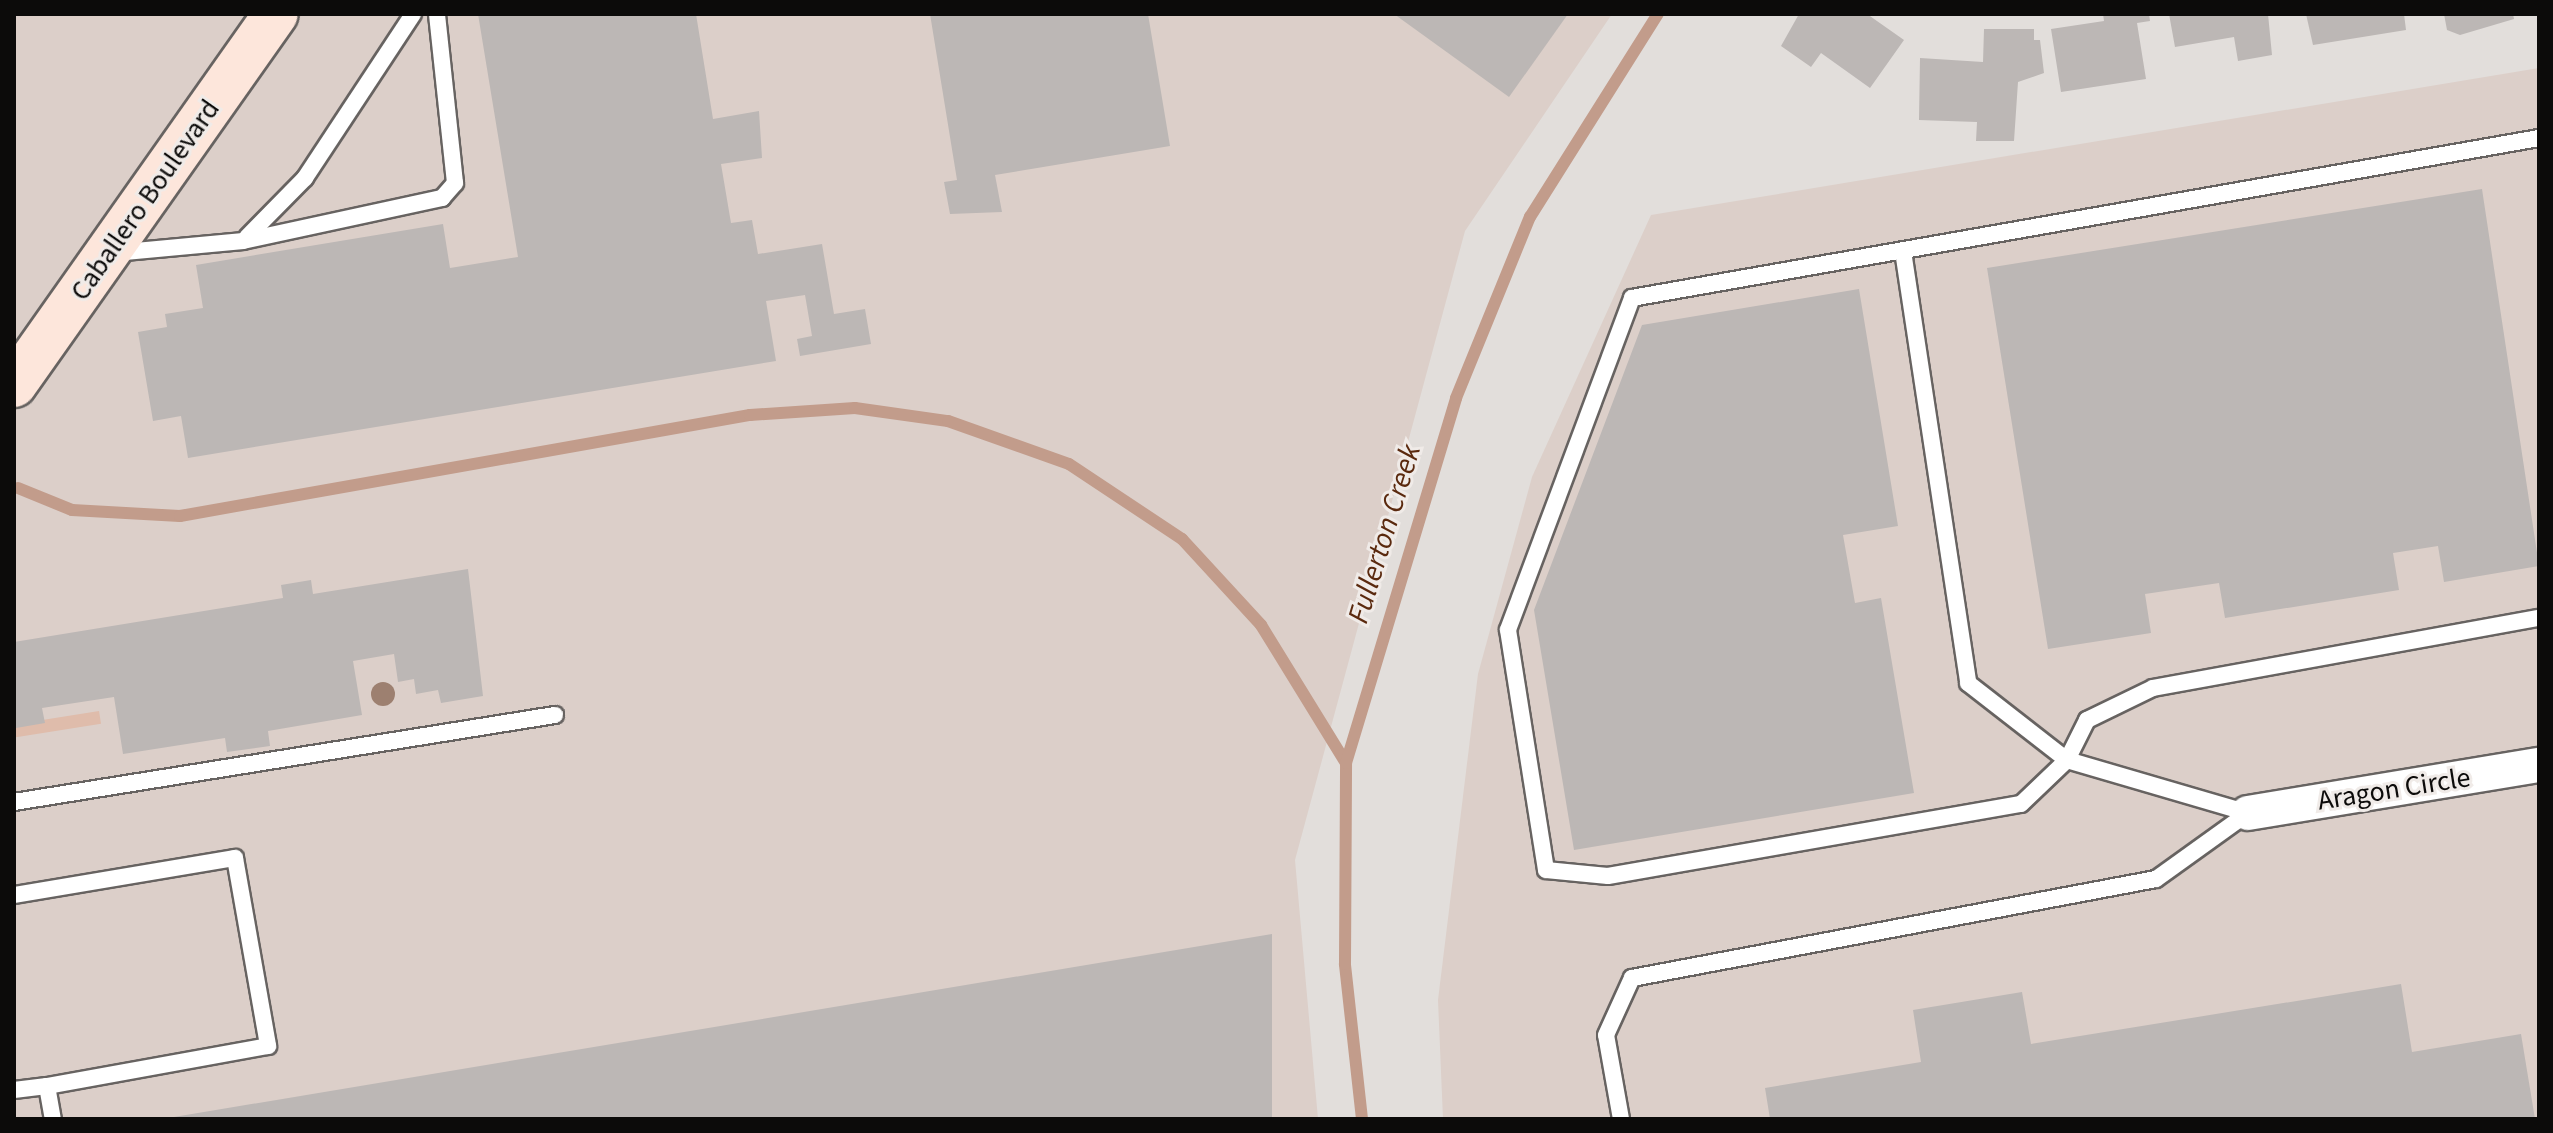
<!DOCTYPE html>
<style>
body{margin:0}
#map{position:relative;width:2553px;height:1133px;overflow:hidden;background:#e2dedb;font-family:"Source Sans 3",sans-serif}
div>[style]{position:absolute}
.built>*{inset:0;background:#dccfc9}
.green>*{inset:0;background:#dfbcab;transform-origin:0 0}
.stream>*{height:12px;margin:-6px;padding:0 6px;transform-origin:6px;border-radius:6px;background:#c29c8b}
.building>*{inset:0;background:#bcb7b5}
.roads{filter:drop-shadow(2px 0 #676361) drop-shadow(-2px 0 #676361) drop-shadow(0 2px #676361) drop-shadow(0 -2px #676361)}
.lane>*{height:16px;margin:-8px;padding:0 8px;transform-origin:8px;border-radius:8px;background:#fff}
.street>*{height:34px;margin:-17px;padding:0 17px;transform-origin:17px;border-radius:17px;background:#fff}
.secondary>*{height:44px;margin:-22px;padding:0 22px;transform-origin:22px;border-radius:22px;background:#fde6db}
.trees>*{width:24px;height:24px;margin:-12px;border-radius:50%;background:#9d8070}
span{translate:-50% -50%;white-space:nowrap;text-align:center;line-height:1.15;-webkit-text-stroke:6px #f0ebe8;paint-order:stroke}
.street-label{font-size:28px;color:#0c0b0a}
.water-label{font-size:30px;color:#5a290e;font-style:italic}
.frame{position:absolute;inset:0;border:16px solid #0c0b0a;pointer-events:none}
</style>
<div id="map">
<div class="built">
<div style="clip-path:polygon(14px 14px,1612px 14px,1465px 231px,1295px 860px,1318px 1119px,14px 1119px)"></div>
<div style="clip-path:polygon(2539px 68px,2539px 1119px,1443px 1119px,1438px 1000px,1478px 674px,1532px 477px,1651px 215px)"></div>
</div>
<div class="green">
<div style="left:99px;top:711px;width:13px;height:86px;rotate:81deg"></div>
</div>
<div class="stream">
<div style="left:18px;top:488px;width:58px;rotate:22.2deg"></div>
<div style="left:72px;top:510px;width:108px;rotate:3.2deg"></div>
<div style="left:180px;top:516px;width:579px;rotate:-10.05deg"></div>
<div style="left:750px;top:415px;width:105px;rotate:-3.8deg"></div>
<div style="left:855px;top:408px;width:94px;rotate:8deg"></div>
<div style="left:948px;top:421px;width:128px;rotate:19.6deg"></div>
<div style="left:1069px;top:464px;width:136px;rotate:33.6deg"></div>
<div style="left:1182px;top:539px;width:117px;rotate:47.4deg"></div>
<div style="left:1261px;top:625px;width:162px;rotate:58.4deg"></div>
<div style="left:1362px;top:1119px;width:156px;rotate:-96.3deg"></div>
<div style="left:1345px;top:964px;width:201px;rotate:-89.7deg"></div>
<div style="left:1346px;top:763px;width:381px;rotate:-73.2deg"></div>
<div style="left:1456px;top:398px;width:196px;rotate:-67.8deg"></div>
<div style="left:1530px;top:217px;width:240px;rotate:-57.8deg"></div>
</div>
<div class="building">
<div style="clip-path:polygon(478px 14px,696px 14px,713px 119px,759px 111px,762px 158px,721px 164px,731px 223px,752px 220px,758px 254px,822px 244px,834px 314px,865px 309px,871px 344px,800px 356px,797px 339px,812px 336px,805px 295px,766px 301px,776px 361px,188px 458px,181px 416px,153px 421px,138px 332px,167px 327px,165px 314px,203px 308px,196px 265px,443px 224px,450px 268px,518px 257px)"></div>
<div style="clip-path:polygon(930px 14px,1148px 14px,1170px 146px,995px 175px,1002px 212px,950px 214px,944px 182px,957px 180px)"></div>
<div style="clip-path:polygon(1394px 14px,1568px 14px,1509px 97px)"></div>
<div style="clip-path:polygon(1799px 14px,1867px 14px,1904px 40px,1870px 88px,1821px 53px,1811px 67px,1781px 46px)"></div>
<div style="clip-path:polygon(2103px 14px,2149px 14px,2150px 21px,2137px 23px,2146px 79px,2061px 92px,2051px 29px,2104px 21px)"></div>
<div style="clip-path:polygon(2169px 14px,2268px 14px,2272px 55px,2238px 61px,2234px 37px,2175px 47px)"></div>
<div style="clip-path:polygon(2306px 14px,2404px 14px,2406px 30px,2313px 45px)"></div>
<div style="clip-path:polygon(2444px 14px,2513px 14px,2514px 19px,2460px 35px,2447px 30px)"></div>
<div style="clip-path:polygon(1984px 29px,2034px 29px,2034px 40px,2040px 40px,2044px 73px,2018px 82px,2014px 141px,1976px 141px,1977px 122px,1919px 120px,1920px 58px,1983px 62px)"></div>
<div style="clip-path:polygon(2482px 189px,2539px 566px,2444px 582px,2438px 546px,2393px 553px,2399px 590px,2225px 618px,2219px 583px,2145px 594px,2151px 633px,2048px 649px,1987px 268px)"></div>
<div style="clip-path:polygon(1859px 289px,1898px 526px,1843px 535px,1855px 603px,1881px 598px,1914px 793px,1574px 850px,1534px 610px,1642px 325px)"></div>
<div style="clip-path:polygon(468px 569px,483px 696px,441px 703px,438px 690px,416px 694px,414px 679px,398px 682px,394px 654px,353px 661px,362px 715px,268px 731px,270px 746px,227px 752px,225px 738px,123px 754px,114px 697px,42px 708px,45px 723px,16px 728px,14px 642px,283px 598px,281px 585px,311px 580px,313px 594px)"></div>
<div style="clip-path:polygon(1272px 934px,1272px 1119px,174px 1119px,174px 1117px)"></div>
<div style="clip-path:polygon(2401px 984px,2412px 1052px,2521px 1034px,2535px 1119px,1770px 1119px,1765px 1088px,1921px 1062px,1913px 1010px,2022px 992px,2031px 1044px)"></div>
</div>
<div class="roads">
<div class="lane">
<div style="left:2539px;top:138px;width:921px;rotate:170deg"></div>
<div style="left:1632px;top:298px;width:354px;rotate:110.5deg"></div>
<div style="left:1508px;top:630px;width:243px;rotate:81deg"></div>
<div style="left:1546px;top:870px;width:62px;rotate:5.5deg"></div>
<div style="left:1608px;top:876px;width:419px;rotate:-9.9deg"></div>
<div style="left:2021px;top:804px;width:64px;rotate:-43.7deg"></div>
<div style="left:2067px;top:760px;width:45px;rotate:-63.4deg"></div>
<div style="left:2087px;top:720px;width:73px;rotate:-25.9deg"></div>
<div style="left:2153px;top:688px;width:392px;rotate:-10.3deg"></div>
<div style="left:247px;top:237px;width:83px;rotate:-45.5deg"></div>
<div style="left:305px;top:178px;width:196px;rotate:-56.6deg"></div>
<div style="left:1903px;top:251px;width:437px;rotate:81.4deg"></div>
<div style="left:1968px;top:683px;width:125px;rotate:37.9deg"></div>
<div style="left:2067px;top:760px;width:189px;rotate:16.3deg"></div>
<div style="left:114px;top:253px;width:130px;rotate:-5.3deg"></div>
<div style="left:243px;top:241px;width:204px;rotate:-12.2deg"></div>
<div style="left:442px;top:198px;width:20px;rotate:-49deg"></div>
<div style="left:455px;top:183px;width:170px;rotate:-96.1deg"></div>
<div style="left:14px;top:802px;width:548px;rotate:-9.14deg"></div>
<div style="left:14px;top:895px;width:224px;rotate:-9.5deg"></div>
<div style="left:235px;top:858px;width:191px;rotate:80deg"></div>
<div style="left:268px;top:1046px;width:225px;rotate:169.7deg"></div>
<div style="left:47px;top:1086px;width:34px;rotate:80deg"></div>
<div style="left:14px;top:1090px;width:33px;rotate:-7deg"></div>
<div style="left:1621px;top:1119px;width:85px;rotate:-100.1deg"></div>
<div style="left:1606px;top:1035px;width:63px;rotate:-65.5deg"></div>
<div style="left:1632px;top:978px;width:533px;rotate:-10.7deg"></div>
<div style="left:2156px;top:879px;width:113px;rotate:-35.7deg"></div>
</div>
<div class="street">
<div style="left:2248px;top:813px;width:295px;rotate:-9.4deg"></div>
</div>
<div class="secondary">
<div style="left:14px;top:385px;width:454px;rotate:-54.8deg"></div>
</div>
</div>
<div class="trees">
<div style="left:383px;top:694px"></div>
</div>
<div class="street-label">
<span style="left:145px;top:200px;rotate:-55deg">Caballero Boulevard</span>
<span style="left:2394px;top:789px;rotate:-9deg">Aragon Circle</span>
</div>
<div class="water-label">
<span style="left:1385px;top:534px;rotate:-73deg">Fullerton Creek</span>
</div>
<div class="frame"></div>
</div>
